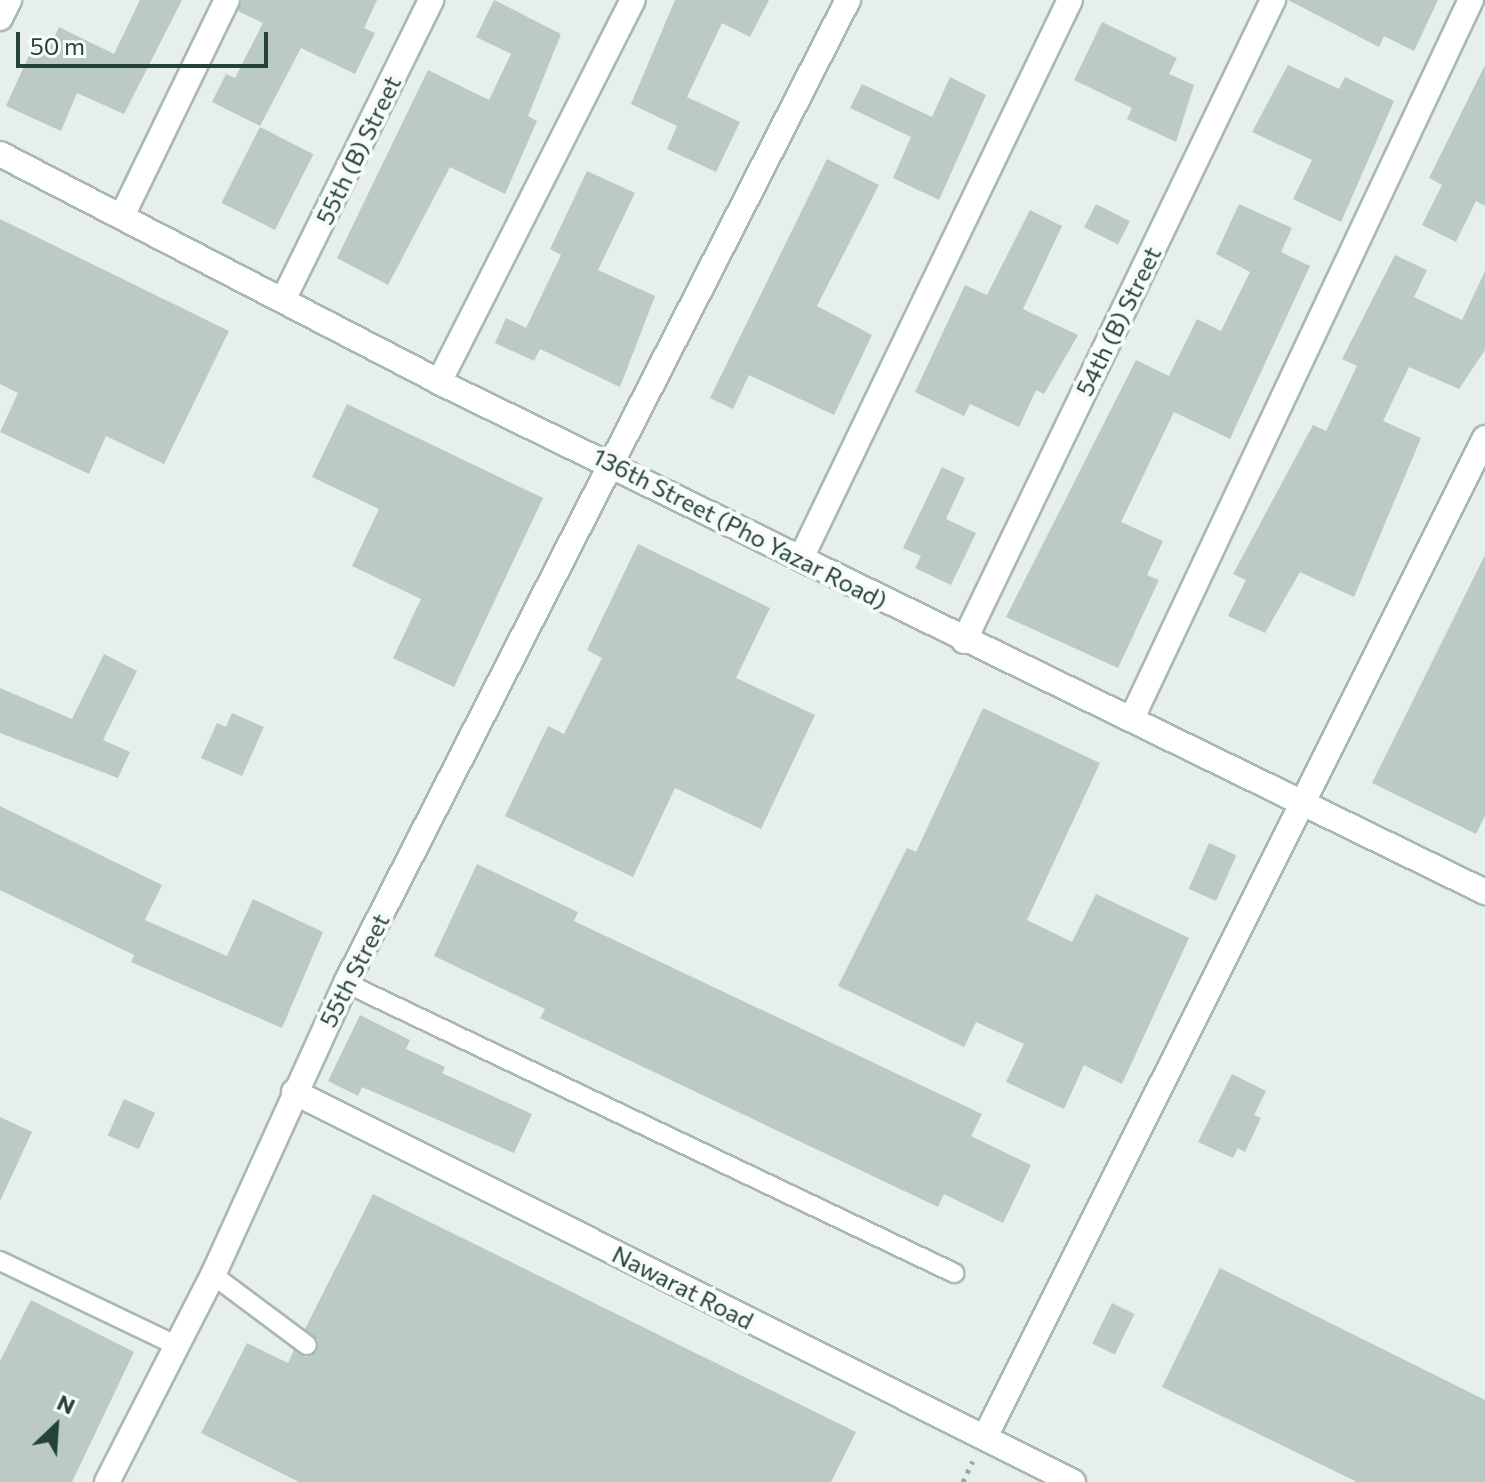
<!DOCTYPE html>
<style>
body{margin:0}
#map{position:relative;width:1485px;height:1482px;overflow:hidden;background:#e6efeb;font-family:Commissioner,sans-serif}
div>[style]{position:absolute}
.building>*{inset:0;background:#bbcac4;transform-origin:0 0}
.path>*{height:5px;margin-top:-2.5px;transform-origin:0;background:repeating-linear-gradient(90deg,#86b3a5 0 4px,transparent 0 10px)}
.roads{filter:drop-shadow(2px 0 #a8b8b2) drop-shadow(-2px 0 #a8b8b2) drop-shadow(0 2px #a8b8b2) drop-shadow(0 -2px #a8b8b2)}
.service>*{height:18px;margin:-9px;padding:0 9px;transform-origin:9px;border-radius:9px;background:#fff}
.minor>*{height:24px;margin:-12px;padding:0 12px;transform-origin:12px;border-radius:12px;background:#fff}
span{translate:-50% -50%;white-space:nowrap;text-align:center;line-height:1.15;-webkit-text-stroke:8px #f7fbf9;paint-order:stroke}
.street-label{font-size:24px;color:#24423a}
.north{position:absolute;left:16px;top:1386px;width:80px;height:80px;-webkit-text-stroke:6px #f7fbf9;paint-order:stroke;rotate:25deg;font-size:22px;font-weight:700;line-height:32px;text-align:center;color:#24423a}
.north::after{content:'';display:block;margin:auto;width:28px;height:36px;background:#24423a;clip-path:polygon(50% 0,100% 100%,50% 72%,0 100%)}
.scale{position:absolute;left:16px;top:32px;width:252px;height:36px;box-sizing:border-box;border:4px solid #24423a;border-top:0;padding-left:10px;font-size:24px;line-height:28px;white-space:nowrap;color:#24423a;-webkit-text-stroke:6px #f7fbf9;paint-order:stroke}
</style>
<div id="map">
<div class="building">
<div style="clip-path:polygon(140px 0,182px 0,124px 114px,77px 93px,61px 131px,6px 106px,35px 42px,49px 49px,59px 27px,114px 54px)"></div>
<div style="clip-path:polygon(242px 0,377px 0,364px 28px,375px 33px,355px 74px,301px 48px,260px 126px,212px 102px,226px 74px,235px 78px,263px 23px,238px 11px)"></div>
<div style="clip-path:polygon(494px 0,561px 34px,528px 116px,537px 121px,505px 194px,450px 167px,388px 285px,337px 258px,428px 70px,489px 100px,511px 54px,476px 37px)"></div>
<div style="clip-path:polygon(675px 0,769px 0,750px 37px,722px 23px,687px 97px,740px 122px,716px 172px,667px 149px,677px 126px,631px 104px)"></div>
<div style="clip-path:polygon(1288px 0,1438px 0,1414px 51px,1384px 36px,1379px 47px)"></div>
<div style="clip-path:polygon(1102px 22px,1177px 58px,1169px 74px,1194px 85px,1176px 142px,1127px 119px,1132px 108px,1074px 80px)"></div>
<div style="clip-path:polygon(1288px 65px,1339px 89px,1345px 77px,1394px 101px,1341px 222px,1293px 199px,1312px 160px,1252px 132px)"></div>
<div style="clip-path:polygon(1485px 65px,1485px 206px,1476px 201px,1456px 242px,1422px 225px,1442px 185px,1429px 178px)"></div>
<div style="clip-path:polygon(950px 77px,986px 95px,939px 200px,893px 178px,911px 137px,850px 108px,862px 84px,932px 117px)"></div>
<div style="left:260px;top:127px;width:60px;height:85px;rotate:27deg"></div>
<div style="clip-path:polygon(827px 159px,879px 185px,817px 306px,872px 335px,834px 415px,749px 375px,733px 409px,710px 398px)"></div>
<div style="clip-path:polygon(587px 171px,635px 193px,598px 270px,655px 296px,620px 387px,540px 349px,534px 361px,495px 343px,506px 318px,526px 328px,561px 255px,550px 249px)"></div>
<div style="left:1096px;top:204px;width:38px;height:26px;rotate:27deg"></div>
<div style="clip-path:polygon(1239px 204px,1292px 228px,1281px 252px,1310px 266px,1230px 439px,1174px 412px,1121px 522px,1163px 541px,1147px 575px,1159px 580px,1118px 668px,1006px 617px,1136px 360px,1169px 376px,1197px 319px,1221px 331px,1250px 272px,1216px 254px)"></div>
<div style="clip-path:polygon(1030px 210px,1062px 226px,1023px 309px,1078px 335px,1044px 394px,1036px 390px,1019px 427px,970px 404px,964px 416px,915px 392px,965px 285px,987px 295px)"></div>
<div style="clip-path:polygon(0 219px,229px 331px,164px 464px,106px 436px,89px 474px,0 432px,18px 393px,0 384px)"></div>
<div style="clip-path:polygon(1395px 255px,1427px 270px,1414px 297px,1462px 320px,1485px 271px,1485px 350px,1459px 389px,1409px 367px,1383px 421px,1421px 438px,1354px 597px,1300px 572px,1265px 633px,1228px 616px,1246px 580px,1233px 574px,1313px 425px,1326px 431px,1357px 366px,1342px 359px)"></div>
<div style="clip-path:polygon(347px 404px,543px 498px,454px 687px,393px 658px,421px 599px,352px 566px,379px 509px,312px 477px)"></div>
<div style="clip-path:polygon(942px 467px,965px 478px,946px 519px,976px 533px,951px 585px,915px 568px,921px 556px,903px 548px)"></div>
<div style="clip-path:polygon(638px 544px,770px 608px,736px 678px,815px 715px,761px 829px,675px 788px,633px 877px,505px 816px,548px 726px,564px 734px,602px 658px,587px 650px)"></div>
<div style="clip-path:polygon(1485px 555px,1485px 816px,1476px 834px,1372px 783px)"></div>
<div style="clip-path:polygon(104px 654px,137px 671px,103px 740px,130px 752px,118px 778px,0 733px,0 688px,72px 719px)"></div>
<div style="clip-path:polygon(983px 708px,1100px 763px,1027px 920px,1072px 942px,1096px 894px,1189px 938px,1122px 1084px,1084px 1065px,1064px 1109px,1006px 1082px,1024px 1044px,976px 1022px,964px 1047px,838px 986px,907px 848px,916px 852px)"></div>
<div style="clip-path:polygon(232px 713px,264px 727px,242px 776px,201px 758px,217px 723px,226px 727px)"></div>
<div style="clip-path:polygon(0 806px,162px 885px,145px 920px,227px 956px,253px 899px,323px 932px,282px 1028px,131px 962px,134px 955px,0 890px)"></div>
<div style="left:1209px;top:843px;width:30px;height:50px;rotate:24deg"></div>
<div style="clip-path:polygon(477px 864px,578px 912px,574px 921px,982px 1114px,971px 1136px,1031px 1165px,1003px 1223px,944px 1194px,938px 1207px,540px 1018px,545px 1009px,434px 956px)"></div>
<div style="clip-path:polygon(360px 1015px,410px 1040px,406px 1049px,445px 1067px,442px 1073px,532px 1114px,514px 1153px,362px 1087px,358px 1096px,328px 1081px)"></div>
<div style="clip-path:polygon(1232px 1074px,1266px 1091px,1254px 1115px,1261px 1118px,1245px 1152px,1238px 1148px,1233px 1158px,1198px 1142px)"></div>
<div style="left:124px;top:1099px;width:34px;height:40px;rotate:24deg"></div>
<div style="clip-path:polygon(0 1117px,32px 1132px,0 1201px)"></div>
<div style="clip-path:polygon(373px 1194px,856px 1432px,831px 1482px,299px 1482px,201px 1433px,247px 1343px,288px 1363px,294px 1350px,306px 1357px,317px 1351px,318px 1340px,305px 1329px)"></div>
<div style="clip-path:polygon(1220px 1268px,1485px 1400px,1485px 1482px,1357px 1482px,1162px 1387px)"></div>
<div style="clip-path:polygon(31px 1300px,134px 1352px,72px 1482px,0 1482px,0 1361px)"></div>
<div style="left:1112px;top:1303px;width:25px;height:45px;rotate:26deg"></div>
</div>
<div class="path">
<div style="left:963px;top:1482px;width:23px;rotate:-65deg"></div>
</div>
<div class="roads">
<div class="service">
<div style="left:346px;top:983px;width:674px;rotate:25.5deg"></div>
<div style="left:0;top:1261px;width:192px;rotate:25.6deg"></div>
<div style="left:213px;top:1275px;width:117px;rotate:36.7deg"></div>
</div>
<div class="minor">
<div style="left:0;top:18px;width:20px;rotate:-63deg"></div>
<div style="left:0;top:154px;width:495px;rotate:27.4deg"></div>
<div style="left:439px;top:382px;width:1164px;rotate:25.99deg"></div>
<div style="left:122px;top:216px;width:240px;rotate:-64.1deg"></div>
<div style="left:283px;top:300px;width:335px;rotate:-63.7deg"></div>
<div style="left:439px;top:382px;width:428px;rotate:-63.1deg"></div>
<div style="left:802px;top:556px;width:617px;rotate:-64.27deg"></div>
<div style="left:964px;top:641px;width:712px;rotate:-64.26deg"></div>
<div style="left:1132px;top:718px;width:794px;rotate:-64.73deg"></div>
<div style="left:294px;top:1092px;width:871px;rotate:26.59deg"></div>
<div style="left:985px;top:1437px;width:1117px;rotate:-63.41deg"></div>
<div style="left:107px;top:1482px;width:233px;rotate:-62.9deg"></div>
<div style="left:213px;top:1275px;width:321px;rotate:-65.5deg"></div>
<div style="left:346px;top:983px;width:1104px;rotate:-62.95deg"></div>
</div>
</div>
<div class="street-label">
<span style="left:358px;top:150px;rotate:-64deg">55th (B) Street</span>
<span style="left:1118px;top:321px;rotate:-64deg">54th (B) Street</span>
<span style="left:740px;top:528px;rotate:27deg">136th Street (Pho Yazar Road)</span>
<span style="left:354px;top:970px;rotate:-63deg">55th Street</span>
<span style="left:683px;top:1287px;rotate:27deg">Nawarat Road</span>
</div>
<div class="north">N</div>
<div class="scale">50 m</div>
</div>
